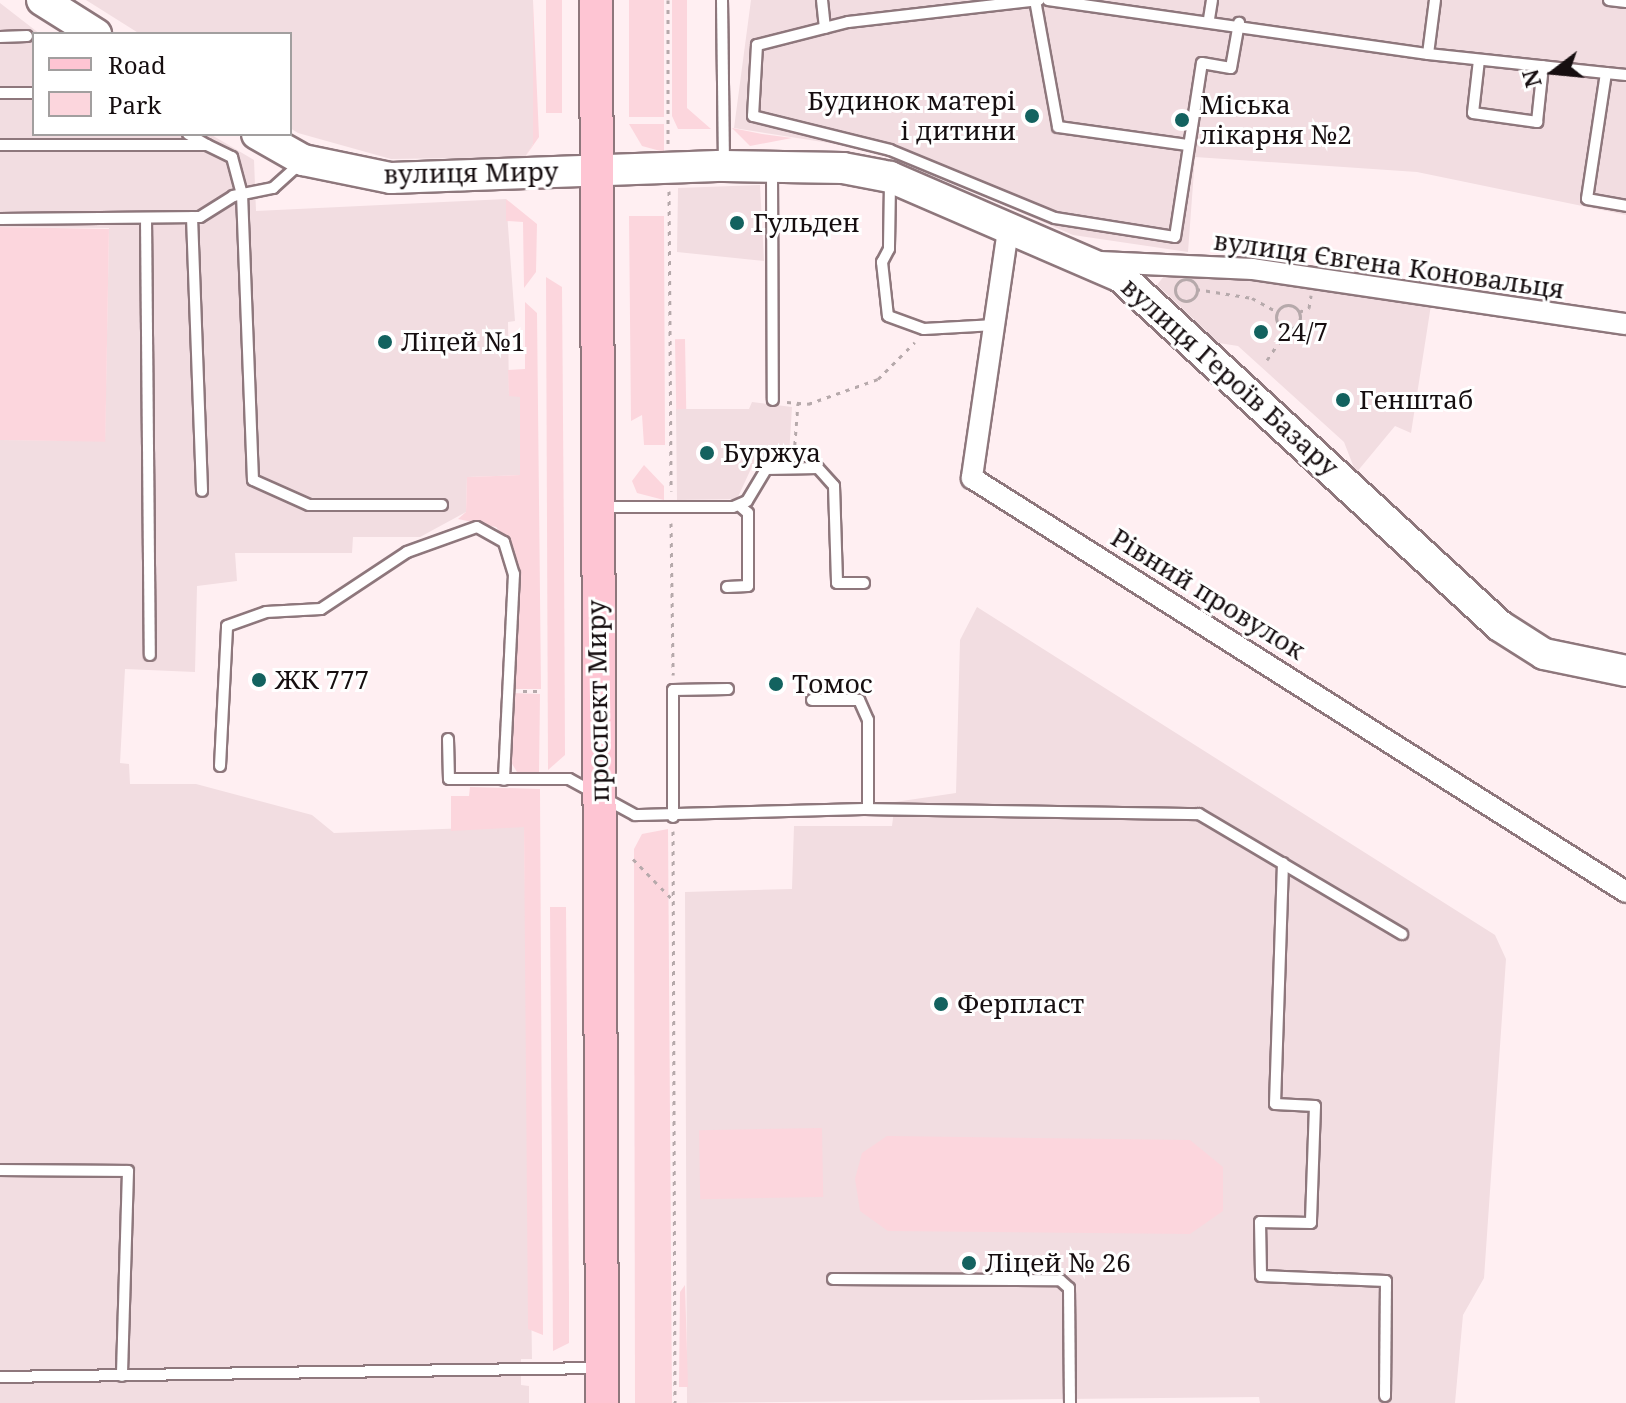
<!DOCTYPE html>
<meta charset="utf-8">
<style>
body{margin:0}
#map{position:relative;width:1626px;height:1403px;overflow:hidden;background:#ffeff2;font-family:"Noto Serif",serif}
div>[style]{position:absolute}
.built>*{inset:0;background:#f2dde1}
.green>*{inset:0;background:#fcd6dd;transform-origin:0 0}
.path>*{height:3px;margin-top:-1.5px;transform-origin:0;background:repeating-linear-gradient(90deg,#b6a9ab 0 4px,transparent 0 10px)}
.path>.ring{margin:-1.5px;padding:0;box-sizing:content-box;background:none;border:3px solid #b6a9ab;border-radius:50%}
.roads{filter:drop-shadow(2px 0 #8e777c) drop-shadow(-2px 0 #8e777c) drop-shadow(0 2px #8e777c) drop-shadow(0 -2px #8e777c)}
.lane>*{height:10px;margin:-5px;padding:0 5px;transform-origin:5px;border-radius:5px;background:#fff}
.street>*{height:20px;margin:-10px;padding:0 10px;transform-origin:10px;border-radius:10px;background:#fff}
.secondary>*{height:30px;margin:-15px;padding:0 15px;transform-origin:15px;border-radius:15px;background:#fff}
.primary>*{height:32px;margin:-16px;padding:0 16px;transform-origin:16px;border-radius:16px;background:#fec5d3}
.dots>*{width:22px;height:22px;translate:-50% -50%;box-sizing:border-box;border:4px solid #fff;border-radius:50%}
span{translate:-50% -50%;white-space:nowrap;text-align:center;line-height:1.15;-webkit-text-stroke:6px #fff;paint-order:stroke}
.poi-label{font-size:26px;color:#160e10}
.right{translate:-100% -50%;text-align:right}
.left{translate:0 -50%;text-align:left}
.street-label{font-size:26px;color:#160e10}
.legend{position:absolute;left:32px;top:32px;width:260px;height:104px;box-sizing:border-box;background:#fff;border:2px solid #a29f9f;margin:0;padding:10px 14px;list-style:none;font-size:24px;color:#160e10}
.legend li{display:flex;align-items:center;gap:16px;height:40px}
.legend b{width:40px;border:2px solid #a29f9f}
.north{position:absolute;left:1514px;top:32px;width:80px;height:80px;-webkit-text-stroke:6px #fff;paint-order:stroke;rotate:254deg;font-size:22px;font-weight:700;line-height:32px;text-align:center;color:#160e10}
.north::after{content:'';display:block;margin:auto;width:28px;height:36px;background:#160e10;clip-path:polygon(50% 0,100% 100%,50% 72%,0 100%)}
</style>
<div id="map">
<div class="built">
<div style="clip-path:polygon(86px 0,533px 0,533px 144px,525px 157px,391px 159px,298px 133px,290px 128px,290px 34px,140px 34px)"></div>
<div style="clip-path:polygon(751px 0,1626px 0,1626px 215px,1417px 172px,1195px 157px,1188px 252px,1073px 235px,880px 151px,734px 128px)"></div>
<div style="clip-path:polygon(0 3px,40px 34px,34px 34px,34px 134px,210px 134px,254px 160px,256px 211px,506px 199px,515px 321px,508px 322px,509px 396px,520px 396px,520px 475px,467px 477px,466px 512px,420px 537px,353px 537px,352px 553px,235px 553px,237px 581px,197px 586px,195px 672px,125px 669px,120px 763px,129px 764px,130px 784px,196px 784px,312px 815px,334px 833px,524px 826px,532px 1359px,521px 1359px,521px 1385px,529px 1386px,529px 1403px,0 1403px,0 440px,105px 441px,109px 228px,0 227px)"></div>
<div style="clip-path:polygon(760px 185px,764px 261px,677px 252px,678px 188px)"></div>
<div style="clip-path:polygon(1230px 274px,1431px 305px,1411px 433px,1395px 426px,1356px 473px,1344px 442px,1238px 346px,1219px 343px,1157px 285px,1164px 276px)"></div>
<div style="clip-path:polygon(752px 402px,792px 407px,789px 456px,756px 458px,737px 499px,677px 500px,676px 409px,749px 409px)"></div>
<div style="clip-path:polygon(977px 607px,1495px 935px,1506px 959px,1484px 1278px,1463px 1315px,1455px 1403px,1260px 1403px,1259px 1397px,687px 1403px,685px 892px,792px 889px,794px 826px,892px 826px,895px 802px,956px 793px,960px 640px)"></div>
</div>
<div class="green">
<div style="clip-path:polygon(533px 0,539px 137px,525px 157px,533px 144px)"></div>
<div style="left:546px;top:0;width:16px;height:113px"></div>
<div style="left:629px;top:0;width:35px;height:117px"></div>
<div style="clip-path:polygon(672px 0,687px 0,687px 108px,711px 129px,678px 129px,672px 116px)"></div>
<div style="clip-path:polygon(629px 124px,664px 124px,664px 152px,642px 146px)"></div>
<div style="clip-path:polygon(732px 128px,762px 134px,792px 138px,750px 146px)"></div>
<div style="clip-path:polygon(506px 199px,537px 224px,536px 272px,524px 288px,523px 222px,506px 221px)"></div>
<div style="clip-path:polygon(629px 216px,664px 216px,665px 445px,644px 445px,642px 415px,631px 421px)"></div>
<div style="left:0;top:227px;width:109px;height:213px;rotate:1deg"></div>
<div style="clip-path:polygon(546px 277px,562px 287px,564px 551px,565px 755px,548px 770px)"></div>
<div style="clip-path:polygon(525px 302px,537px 313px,541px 689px,514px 689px,514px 548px,496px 527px,458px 519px,466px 512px,467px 477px,520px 475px,520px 397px,509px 396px,508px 370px,525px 369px)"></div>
<div style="left:685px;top:339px;width:70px;height:10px;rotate:89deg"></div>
<div style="clip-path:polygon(644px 465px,664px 486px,664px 500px,637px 493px,632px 481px)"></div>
<div style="clip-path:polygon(511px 693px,540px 694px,539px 772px,517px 772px,511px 762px)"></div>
<div style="clip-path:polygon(470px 787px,540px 789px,543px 1335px,528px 1329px,524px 827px,451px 831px,451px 796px,469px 796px)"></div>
<div style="clip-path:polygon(668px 829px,672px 1403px,635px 1403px,634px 849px,642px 834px)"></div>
<div style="clip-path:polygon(550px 907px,566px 907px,569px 1296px,569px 1343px,553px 1351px)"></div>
<div style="left:822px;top:1128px;width:69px;height:123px;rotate:89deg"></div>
<div style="clip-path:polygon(887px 1136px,1190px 1140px,1223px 1167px,1223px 1211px,1190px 1234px,888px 1231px,860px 1211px,855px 1179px,862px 1153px)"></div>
<div style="clip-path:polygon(685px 1285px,688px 1387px,679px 1387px,680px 1292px)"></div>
</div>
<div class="path">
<div style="left:668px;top:0;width:144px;rotate:90deg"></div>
<div style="left:669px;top:191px;width:300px;rotate:89.6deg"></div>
<div class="ring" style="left:1175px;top:279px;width:19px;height:19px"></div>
<div style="left:1196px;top:289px;width:57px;rotate:9.1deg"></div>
<div style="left:1252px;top:298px;width:29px;rotate:29deg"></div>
<div class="ring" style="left:1276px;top:305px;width:21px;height:21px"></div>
<div style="left:1299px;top:312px;width:11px;rotate:-22deg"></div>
<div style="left:1309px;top:308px;width:13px;rotate:-81deg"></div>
<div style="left:1267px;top:360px;width:37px;rotate:-56deg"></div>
<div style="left:787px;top:402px;width:21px;rotate:5deg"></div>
<div style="left:808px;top:404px;width:74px;rotate:-19.7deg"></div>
<div style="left:878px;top:379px;width:52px;rotate:-45deg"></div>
<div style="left:794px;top:455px;width:52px;rotate:-85.6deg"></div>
<div style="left:671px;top:523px;width:152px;rotate:89.2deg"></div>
<div style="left:523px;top:691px;width:20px"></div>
<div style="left:673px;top:831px;width:572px;rotate:89.8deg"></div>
<div style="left:633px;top:859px;width:59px;rotate:45.7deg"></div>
</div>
<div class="roads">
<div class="lane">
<div style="left:722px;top:0;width:164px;rotate:89.3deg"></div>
<div style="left:822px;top:0;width:28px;rotate:84deg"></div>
<div style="left:1035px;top:0;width:129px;rotate:79.7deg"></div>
<div style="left:1058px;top:127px;width:131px;rotate:7.9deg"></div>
<div style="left:1039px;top:0;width:192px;rotate:173.4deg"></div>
<div style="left:848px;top:22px;width:94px;rotate:165.8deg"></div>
<div style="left:757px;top:45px;width:71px;rotate:93.2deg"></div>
<div style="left:753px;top:116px;width:141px;rotate:13.9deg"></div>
<div style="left:890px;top:150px;width:178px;rotate:22.4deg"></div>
<div style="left:1055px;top:218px;width:121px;rotate:9deg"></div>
<div style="left:1175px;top:237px;width:176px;rotate:-81.2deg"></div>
<div style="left:1202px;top:63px;width:29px;rotate:10deg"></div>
<div style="left:1231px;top:68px;width:46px;rotate:-79.9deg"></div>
<div style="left:1048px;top:0;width:384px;rotate:8.1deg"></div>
<div style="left:1435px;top:0;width:54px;rotate:97.4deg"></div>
<div style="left:1428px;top:54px;width:179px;rotate:6.1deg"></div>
<div style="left:1609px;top:0;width:17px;rotate:7deg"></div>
<div style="left:1209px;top:19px;width:19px;rotate:-81deg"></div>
<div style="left:0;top:37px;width:27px;rotate:-2deg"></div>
<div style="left:1479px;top:60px;width:53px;rotate:96.5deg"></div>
<div style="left:1473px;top:113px;width:65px;rotate:8deg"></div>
<div style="left:1537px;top:122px;width:56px;rotate:-83.9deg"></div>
<div style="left:1626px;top:75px;width:20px;rotate:-174deg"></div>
<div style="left:1606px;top:73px;width:127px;rotate:98.6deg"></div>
<div style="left:1587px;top:199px;width:40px;rotate:10deg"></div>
<div style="left:0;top:93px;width:34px"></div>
<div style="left:188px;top:134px;width:20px;rotate:30deg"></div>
<div style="left:0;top:145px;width:207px"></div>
<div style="left:207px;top:145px;width:28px;rotate:26deg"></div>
<div style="left:232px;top:157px;width:38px;rotate:75deg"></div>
<div style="left:242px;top:194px;width:286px;rotate:87.8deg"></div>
<div style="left:253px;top:480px;width:61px;rotate:24.1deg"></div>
<div style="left:309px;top:505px;width:133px"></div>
<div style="left:772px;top:170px;width:230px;rotate:89.8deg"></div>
<div style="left:890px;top:183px;width:66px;rotate:90.9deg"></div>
<div style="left:889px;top:249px;width:15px;rotate:118deg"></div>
<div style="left:882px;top:262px;width:54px;rotate:83.7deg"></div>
<div style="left:888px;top:316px;width:38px;rotate:20deg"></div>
<div style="left:924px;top:329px;width:71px;rotate:-3.2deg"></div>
<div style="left:192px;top:217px;width:274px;rotate:87.9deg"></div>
<div style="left:146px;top:218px;width:437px;rotate:89.5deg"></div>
<div style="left:0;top:219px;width:200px;rotate:-0.6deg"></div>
<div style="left:200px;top:217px;width:39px;rotate:-32deg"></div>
<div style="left:233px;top:196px;width:41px;rotate:-11.3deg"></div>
<div style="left:273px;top:188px;width:39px;rotate:-42deg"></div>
<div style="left:602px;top:507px;width:131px"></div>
<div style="left:733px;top:507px;width:15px;rotate:-23deg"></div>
<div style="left:747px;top:501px;width:37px;rotate:-59deg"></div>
<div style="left:766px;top:469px;width:52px;rotate:-1.1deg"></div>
<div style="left:818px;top:468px;width:24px;rotate:48deg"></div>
<div style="left:834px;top:486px;width:97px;rotate:88.2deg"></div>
<div style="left:837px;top:583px;width:27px"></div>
<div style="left:727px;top:587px;width:21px;rotate:-3deg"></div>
<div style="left:748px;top:586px;width:73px;rotate:-90deg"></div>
<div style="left:748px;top:513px;width:11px;rotate:-139deg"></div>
<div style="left:448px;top:739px;width:40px;rotate:88.6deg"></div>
<div style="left:449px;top:779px;width:120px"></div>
<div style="left:569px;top:779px;width:75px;rotate:28.6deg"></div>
<div style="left:635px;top:815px;width:233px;rotate:-1.5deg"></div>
<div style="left:868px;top:809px;width:89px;rotate:-90deg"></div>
<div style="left:868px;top:720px;width:22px;rotate:-114deg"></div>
<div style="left:859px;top:700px;width:47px;rotate:180deg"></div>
<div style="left:220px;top:766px;width:140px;rotate:-87.1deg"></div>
<div style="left:227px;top:626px;width:41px;rotate:-19.7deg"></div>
<div style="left:266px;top:612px;width:55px;rotate:-3.1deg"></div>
<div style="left:321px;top:609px;width:103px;rotate:-33.5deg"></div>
<div style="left:407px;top:552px;width:74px;rotate:-19.7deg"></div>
<div style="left:477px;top:527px;width:31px;rotate:29deg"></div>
<div style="left:504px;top:542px;width:34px;rotate:73deg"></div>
<div style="left:514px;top:574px;width:206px;rotate:92.8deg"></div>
<div style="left:868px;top:809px;width:331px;rotate:0.9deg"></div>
<div style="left:1199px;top:814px;width:236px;rotate:30.6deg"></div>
<div style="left:673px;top:817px;width:127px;rotate:-90deg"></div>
<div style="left:673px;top:690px;width:55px;rotate:-1deg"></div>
<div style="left:1283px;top:863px;width:241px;rotate:91.9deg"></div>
<div style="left:1275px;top:1104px;width:40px;rotate:2.9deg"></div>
<div style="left:1315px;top:1106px;width:117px;rotate:92deg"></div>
<div style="left:1311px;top:1223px;width:51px;rotate:-178.9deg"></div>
<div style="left:1260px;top:1222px;width:54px;rotate:88.9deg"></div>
<div style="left:1261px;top:1276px;width:125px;rotate:2.3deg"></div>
<div style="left:1386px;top:1281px;width:115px;rotate:90.5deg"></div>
<div style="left:0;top:1170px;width:128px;rotate:0.4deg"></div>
<div style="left:128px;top:1171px;width:205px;rotate:91.7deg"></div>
<div style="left:833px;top:1279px;width:227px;rotate:0.3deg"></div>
<div style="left:1060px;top:1280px;width:12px;rotate:42deg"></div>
<div style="left:1069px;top:1288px;width:115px;rotate:89.5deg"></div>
<div style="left:0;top:1377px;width:599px;rotate:-0.86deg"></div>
</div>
<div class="street">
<div style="left:1008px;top:230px;width:251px;rotate:98.3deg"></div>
<div style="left:972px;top:478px;width:774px;rotate:32.33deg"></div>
<div style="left:1100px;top:262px;width:153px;rotate:2.6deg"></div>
<div style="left:1253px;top:269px;width:377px;rotate:8.4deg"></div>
</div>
<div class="secondary">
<div style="left:42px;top:0;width:64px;rotate:32.2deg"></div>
<div style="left:257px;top:134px;width:53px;rotate:29.5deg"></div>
<div style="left:303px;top:160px;width:90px;rotate:11.6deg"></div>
<div style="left:391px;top:178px;width:333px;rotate:-2.1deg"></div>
<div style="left:724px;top:166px;width:119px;rotate:1deg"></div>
<div style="left:843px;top:168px;width:48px;rotate:10.8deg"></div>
<div style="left:890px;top:177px;width:252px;rotate:23.4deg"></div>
<div style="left:1121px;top:277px;width:515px;rotate:42.64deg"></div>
<div style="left:1500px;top:626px;width:52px;rotate:32.5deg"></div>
<div style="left:1544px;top:654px;width:84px;rotate:11.7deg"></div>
</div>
<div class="primary">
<div style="left:596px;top:0;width:1403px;rotate:89.75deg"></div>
</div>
</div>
<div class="dots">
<div style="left:1032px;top:116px;background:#13625f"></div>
<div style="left:1182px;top:120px;background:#13625f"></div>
<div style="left:737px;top:223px;background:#13625f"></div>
<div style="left:1261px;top:332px;background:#13625f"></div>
<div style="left:385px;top:342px;background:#13625f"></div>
<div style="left:1343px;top:400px;background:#13625f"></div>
<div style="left:707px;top:453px;background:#13625f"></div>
<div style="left:259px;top:680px;background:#13625f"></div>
<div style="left:776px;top:684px;background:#13625f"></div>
<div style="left:941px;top:1004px;background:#13625f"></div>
<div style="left:969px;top:1263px;background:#13625f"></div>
</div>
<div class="poi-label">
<span class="right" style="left:1016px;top:116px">Будинок матері<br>і дитини</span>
<span class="left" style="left:1200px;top:120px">Міська<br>лікарня №2</span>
<span class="left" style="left:753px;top:223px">Гульден</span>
<span class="left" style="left:1277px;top:332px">24/7</span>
<span class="left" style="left:401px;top:342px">Ліцей №1</span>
<span class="left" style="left:1359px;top:400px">Генштаб</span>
<span class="left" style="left:723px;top:453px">Буржуа</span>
<span class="left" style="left:275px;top:680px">ЖК 777</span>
<span class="left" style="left:792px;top:684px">Томос</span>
<span class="left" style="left:957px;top:1004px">Ферпласт</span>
<span class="left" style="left:985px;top:1263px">Ліцей № 26</span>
</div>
<div class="street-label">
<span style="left:471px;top:173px;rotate:-1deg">вулиця Миру</span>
<span style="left:1389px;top:265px;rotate:8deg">вулиця Євгена Коновальця</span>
<span style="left:1230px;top:377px;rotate:42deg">вулиця Героїв Базару</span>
<span style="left:1208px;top:594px;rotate:32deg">Рівний провулок</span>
<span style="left:598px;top:701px;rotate:-91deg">проспект Миру</span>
</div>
<ul class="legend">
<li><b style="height:10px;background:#fec5d3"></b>Road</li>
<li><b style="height:22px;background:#fcd6dd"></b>Park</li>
</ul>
<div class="north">N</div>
</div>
